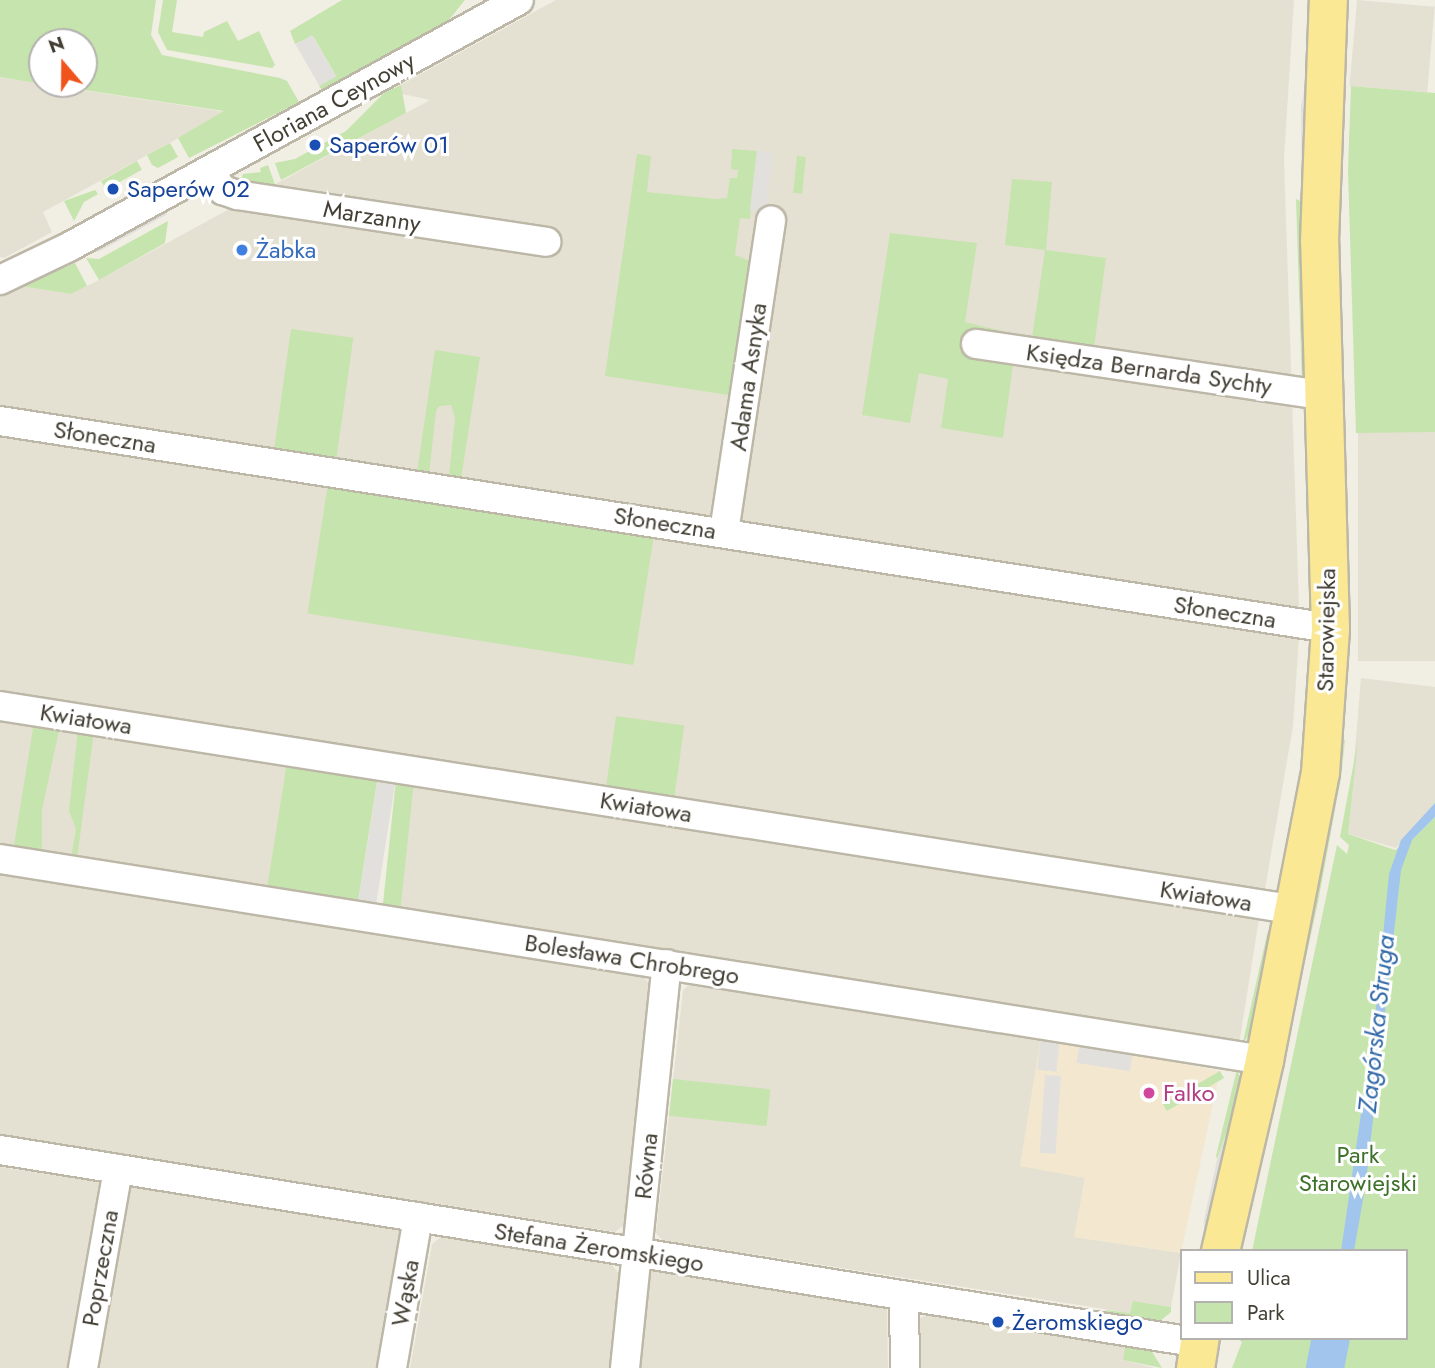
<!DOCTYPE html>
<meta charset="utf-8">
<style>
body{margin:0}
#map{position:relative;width:1435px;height:1368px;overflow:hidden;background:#f1eee4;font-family:Jost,sans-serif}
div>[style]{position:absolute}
.residential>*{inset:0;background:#e5e1d2;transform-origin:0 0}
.commercial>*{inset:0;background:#f3e8cf}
.green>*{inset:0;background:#c6e4ad;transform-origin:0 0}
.parking>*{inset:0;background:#e2e0dc;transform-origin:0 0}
.water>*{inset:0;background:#a1c5ec}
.river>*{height:38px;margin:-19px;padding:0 19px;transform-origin:19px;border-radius:19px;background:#a1c5ec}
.roads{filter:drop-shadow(2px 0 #bcb7a7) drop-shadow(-2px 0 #bcb7a7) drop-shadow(0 2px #bcb7a7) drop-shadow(0 -2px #bcb7a7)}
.minor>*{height:28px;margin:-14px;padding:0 14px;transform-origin:14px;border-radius:14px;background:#fff}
.major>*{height:37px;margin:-18.5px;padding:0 18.5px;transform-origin:18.5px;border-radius:18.5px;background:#fae894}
.dots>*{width:19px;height:19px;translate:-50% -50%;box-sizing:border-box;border:4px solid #fff;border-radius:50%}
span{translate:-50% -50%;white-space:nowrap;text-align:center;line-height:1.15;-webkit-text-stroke:6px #fff;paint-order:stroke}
.street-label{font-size:24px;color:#433f34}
.transit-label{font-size:24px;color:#164399}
.left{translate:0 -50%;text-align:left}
.shop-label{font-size:24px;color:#366cbe}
.hotel-label{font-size:24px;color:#b23c85}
.park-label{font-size:24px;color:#3d712a}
.water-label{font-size:26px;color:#336aa9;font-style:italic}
.legend{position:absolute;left:1180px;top:1249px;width:228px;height:91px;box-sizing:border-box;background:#fff;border:2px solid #b4b2ae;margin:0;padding:9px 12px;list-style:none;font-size:21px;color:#433f34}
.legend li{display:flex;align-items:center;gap:14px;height:35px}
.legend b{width:35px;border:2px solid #b4b2ae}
.north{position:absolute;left:28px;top:28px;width:70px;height:70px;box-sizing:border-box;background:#fff;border:2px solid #b4b2ae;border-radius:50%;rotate:340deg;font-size:19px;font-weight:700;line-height:28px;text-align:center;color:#433f34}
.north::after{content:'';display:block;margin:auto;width:24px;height:32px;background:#f0531b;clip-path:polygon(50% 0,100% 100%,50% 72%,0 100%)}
</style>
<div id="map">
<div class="residential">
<div style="clip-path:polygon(556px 0,1294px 0,1284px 159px,1299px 606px,1295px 609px,0 408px,0 297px,21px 286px,71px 294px,99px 280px,430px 100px,398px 93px,397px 87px)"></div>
<div style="left:1357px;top:0;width:78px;height:86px;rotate:5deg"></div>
<div style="clip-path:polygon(0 77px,42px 84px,226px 112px,43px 212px,52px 232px,4px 258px,0 257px)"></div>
<div style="clip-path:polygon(0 432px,1299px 637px,1293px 726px,1264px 895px,0 698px)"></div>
<div style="left:1358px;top:432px;width:77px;height:229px"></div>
<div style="clip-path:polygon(1361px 678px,1435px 687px,1435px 803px,1396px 848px,1348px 834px)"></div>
<div style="left:0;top:717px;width:291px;height:126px;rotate:9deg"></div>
<div style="left:414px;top:782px;width:856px;height:128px;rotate:9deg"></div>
<div style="clip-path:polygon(0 875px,640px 972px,650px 985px,624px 1225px,615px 1232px,0 1134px)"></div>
<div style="clip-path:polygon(693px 981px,1041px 1036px,1085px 1178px,1075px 1237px,1181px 1253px,1171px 1307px,1133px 1301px,1130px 1313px,662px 1240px,656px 1233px,683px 990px)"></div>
<div style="clip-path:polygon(0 1167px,99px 1182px,67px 1368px,0 1368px)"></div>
<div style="clip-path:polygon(130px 1187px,402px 1231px,378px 1368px,99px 1368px)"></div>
<div style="clip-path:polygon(441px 1237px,612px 1265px,619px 1274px,609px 1368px,410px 1368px,432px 1244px)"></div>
<div style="clip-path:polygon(651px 1271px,887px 1309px,888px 1368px,641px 1368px)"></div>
<div style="clip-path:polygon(926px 1315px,1125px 1347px,1123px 1360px,1155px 1368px,920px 1368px,919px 1319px)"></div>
</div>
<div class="commercial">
<div style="clip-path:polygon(1041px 1036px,1184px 1057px,1184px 1064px,1220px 1071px,1181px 1253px,1074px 1237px,1085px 1178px,1020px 1166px)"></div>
</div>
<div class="green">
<div style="clip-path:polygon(0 0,156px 0,151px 35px,162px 55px,280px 78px,287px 81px,299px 102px,189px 158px,178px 138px,224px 111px,44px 84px,84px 84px,84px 42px,42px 42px,42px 84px,0 77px)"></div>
<div style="clip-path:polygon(163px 0,177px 0,172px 32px,203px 37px,204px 32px,227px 21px,238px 41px,259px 31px,275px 65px,272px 68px,167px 50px,158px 32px)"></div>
<div style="clip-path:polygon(342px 0,465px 0,448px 21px,322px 90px,319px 86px,336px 76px,313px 36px,295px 44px,290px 31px)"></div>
<div style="clip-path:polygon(401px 85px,406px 113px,281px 180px,275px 163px,295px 159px,346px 131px,384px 93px)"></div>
<div style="clip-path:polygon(1351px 86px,1435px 93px,1435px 432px,1356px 433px,1348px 170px)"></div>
<div style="clip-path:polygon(170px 143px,178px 157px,158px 168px,152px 165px,147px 155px)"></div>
<div style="clip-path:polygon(732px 149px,757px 151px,750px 219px,740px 218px,735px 255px,755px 263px,735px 396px,605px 376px,637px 154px,651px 156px,647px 192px,716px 199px,727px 198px,730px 178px,737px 178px,738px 170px,731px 169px)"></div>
<div style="left:797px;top:156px;width:9px;height:37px;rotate:6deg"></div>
<div style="left:137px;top:161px;width:10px;height:41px;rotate:61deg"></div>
<div style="clip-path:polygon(268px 165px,277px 190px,241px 181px,243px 174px,261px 172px,260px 168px)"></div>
<div style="clip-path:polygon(1012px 179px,1052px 182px,1046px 250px,1106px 258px,1094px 348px,1032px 338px,1045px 250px,1005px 245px)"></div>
<div style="clip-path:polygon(95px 190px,98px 194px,84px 202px,74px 221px,64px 201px)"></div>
<div style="clip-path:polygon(1296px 199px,1302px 202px,1311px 379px,1302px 384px)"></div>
<div style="clip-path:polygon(168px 221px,165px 243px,99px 280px,86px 258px,99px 259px)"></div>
<div style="clip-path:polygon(1335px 223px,1346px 448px,1346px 454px,1341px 455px)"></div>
<div style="clip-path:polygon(890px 233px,977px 243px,965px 322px,1002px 331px,1001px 335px,972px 328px,964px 351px,1014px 358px,1003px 438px,941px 428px,948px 379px,919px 373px,910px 423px,862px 415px)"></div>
<div style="clip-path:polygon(75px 263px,87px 286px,71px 294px,21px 286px)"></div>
<div style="left:291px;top:329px;width:63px;height:122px;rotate:8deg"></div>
<div style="clip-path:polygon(435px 350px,480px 357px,461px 479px,449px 475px,455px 418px,451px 405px,439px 406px,436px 411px,429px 475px,417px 472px)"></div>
<div style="left:328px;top:484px;width:330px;height:131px;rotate:9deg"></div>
<div style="left:616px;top:716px;width:69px;height:77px;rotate:8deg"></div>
<div style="clip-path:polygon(34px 722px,60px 726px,42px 810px,42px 853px,14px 845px)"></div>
<div style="clip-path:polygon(78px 729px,94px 731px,77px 859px,71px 858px,76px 829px,69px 811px)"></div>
<div style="clip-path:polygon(1338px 739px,1345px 740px,1341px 777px,1318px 902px,1242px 1251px,1230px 1251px)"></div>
<div style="clip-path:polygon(1358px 740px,1348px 834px,1395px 850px,1412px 840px,1435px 817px,1435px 1368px,1232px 1368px,1242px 1342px,1236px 1338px,1405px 1338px,1405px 1251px,1252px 1251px,1337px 845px,1347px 854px,1349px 845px,1340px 837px)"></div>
<div style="left:287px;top:762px;width:92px;height:128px;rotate:9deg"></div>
<div style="left:396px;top:780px;width:18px;height:128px;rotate:6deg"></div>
<div style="clip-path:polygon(1273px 923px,1252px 1033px,1243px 1042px,1267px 934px)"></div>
<div style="clip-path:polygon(1237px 1069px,1243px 1087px,1217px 1159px,1216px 1156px)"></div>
<div style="left:1220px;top:1071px;width:8px;height:66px;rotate:60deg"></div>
<div style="left:673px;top:1079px;width:98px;height:37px;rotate:6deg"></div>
<div style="clip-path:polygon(1133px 1301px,1171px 1307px,1171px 1312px,1159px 1322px,1105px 1314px,1106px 1310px,1130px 1313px)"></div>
<div style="clip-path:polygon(1125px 1347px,1151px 1350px,1162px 1368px,1123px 1360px)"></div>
</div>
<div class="parking">
<div style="left:312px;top:35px;width:48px;height:19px;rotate:60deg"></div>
<div style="clip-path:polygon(1315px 36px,1302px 202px,1301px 107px)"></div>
<div style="left:757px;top:151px;width:16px;height:60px;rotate:7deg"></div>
<div style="clip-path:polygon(169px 204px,166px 215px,98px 252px,88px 248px)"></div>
<div style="left:378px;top:777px;width:18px;height:127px;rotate:9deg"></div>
<div style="left:1041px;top:1036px;width:19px;height:34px;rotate:6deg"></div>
<div style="left:1080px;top:1041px;width:54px;height:22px;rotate:9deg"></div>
<div style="left:1045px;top:1075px;width:16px;height:78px;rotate:4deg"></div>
<div style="clip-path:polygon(1243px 1087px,1204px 1251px,1204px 1220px,1217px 1160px)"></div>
</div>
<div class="water">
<div style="clip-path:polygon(1435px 803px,1435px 817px,1412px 840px,1401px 870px,1366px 1182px,1354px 1251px,1341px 1251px,1375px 1018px,1389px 874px,1401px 840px)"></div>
<div style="clip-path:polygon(1320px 1338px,1340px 1338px,1336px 1358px,1331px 1357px,1332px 1346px,1329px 1357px,1316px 1354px)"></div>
</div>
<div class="river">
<div style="left:1325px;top:1368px;width:31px;rotate:-79deg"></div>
</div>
<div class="roads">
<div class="minor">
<div style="left:209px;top:171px;width:24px;rotate:54deg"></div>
<div style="left:223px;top:190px;width:15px;rotate:20deg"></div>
<div style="left:237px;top:195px;width:313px;rotate:8.6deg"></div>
<div style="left:0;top:280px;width:76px;rotate:-25.6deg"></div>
<div style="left:69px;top:247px;width:513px;rotate:-28.76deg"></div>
<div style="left:976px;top:344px;width:351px;rotate:8.4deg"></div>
<div style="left:0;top:421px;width:1346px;rotate:8.85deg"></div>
<div style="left:724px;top:532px;width:315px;rotate:-81.4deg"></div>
<div style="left:0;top:706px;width:1307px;rotate:8.94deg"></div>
<div style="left:0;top:859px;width:1280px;rotate:9.04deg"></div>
<div style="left:0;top:1150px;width:1214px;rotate:9.14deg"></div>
<div style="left:904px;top:1298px;width:70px;rotate:89.2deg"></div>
<div style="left:83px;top:1368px;width:202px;rotate:-80deg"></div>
<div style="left:392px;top:1368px;width:153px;rotate:-80.2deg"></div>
<div style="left:625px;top:1368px;width:406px;rotate:-84.1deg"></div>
</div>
<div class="major">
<div style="left:1220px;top:1251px;width:196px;rotate:-77deg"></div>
<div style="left:1264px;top:1060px;width:293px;rotate:-79deg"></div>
<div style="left:1320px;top:772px;width:144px;rotate:-86deg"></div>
<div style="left:1330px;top:628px;width:387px;rotate:-91.6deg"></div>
<div style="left:1319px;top:241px;width:241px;rotate:-87.9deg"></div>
<div style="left:1195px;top:1368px;width:30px;rotate:-81deg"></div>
</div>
</div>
<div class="dots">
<div style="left:315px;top:145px;background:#1a4fb4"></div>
<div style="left:113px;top:189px;background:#1a4fb4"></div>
<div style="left:242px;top:250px;background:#3f7fe0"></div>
<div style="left:1149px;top:1093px;background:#d1479c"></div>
<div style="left:998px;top:1322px;background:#1a4fb4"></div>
</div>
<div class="street-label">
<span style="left:334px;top:102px;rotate:-29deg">Floriana Ceynowy</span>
<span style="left:372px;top:216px;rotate:9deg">Marzanny</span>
<span style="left:1149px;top:369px;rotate:8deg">Księdza Bernarda Sychty</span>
<span style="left:748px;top:377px;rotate:-82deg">Adama Asnyka</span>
<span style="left:105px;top:437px;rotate:9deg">Słoneczna</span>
<span style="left:665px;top:523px;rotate:9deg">Słoneczna</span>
<span style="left:1225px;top:612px;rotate:9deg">Słoneczna</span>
<span style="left:1326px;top:630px;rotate:-89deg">Starowiejska</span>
<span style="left:86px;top:719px;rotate:9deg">Kwiatowa</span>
<span style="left:646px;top:807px;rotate:9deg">Kwiatowa</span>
<span style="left:1206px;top:896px;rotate:9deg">Kwiatowa</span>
<span style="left:632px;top:959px;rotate:9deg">Bolesława Chrobrego</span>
<span style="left:646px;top:1166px;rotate:-84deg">Równa</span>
<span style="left:599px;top:1247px;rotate:9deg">Stefana Żeromskiego</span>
<span style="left:100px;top:1268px;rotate:-80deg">Poprzeczna</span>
<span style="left:405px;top:1293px;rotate:-80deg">Wąska</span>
</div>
<div class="transit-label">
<span class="left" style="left:329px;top:145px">Saperów 01</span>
<span class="left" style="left:127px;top:189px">Saperów 02</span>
<span class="left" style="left:1012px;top:1322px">Żeromskiego</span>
</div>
<div class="shop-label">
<span class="left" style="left:256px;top:250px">Żabka</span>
</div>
<div class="hotel-label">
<span class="left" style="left:1163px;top:1093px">Falko</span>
</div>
<div class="park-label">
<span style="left:1358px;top:1169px">Park<br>Starowiejski</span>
</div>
<div class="water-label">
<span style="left:1377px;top:1024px;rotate:-84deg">Zagórska Struga</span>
</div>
<ul class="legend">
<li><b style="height:9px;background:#fae894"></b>Ulica</li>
<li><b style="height:19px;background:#c6e4ad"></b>Park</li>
</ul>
<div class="north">N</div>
</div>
